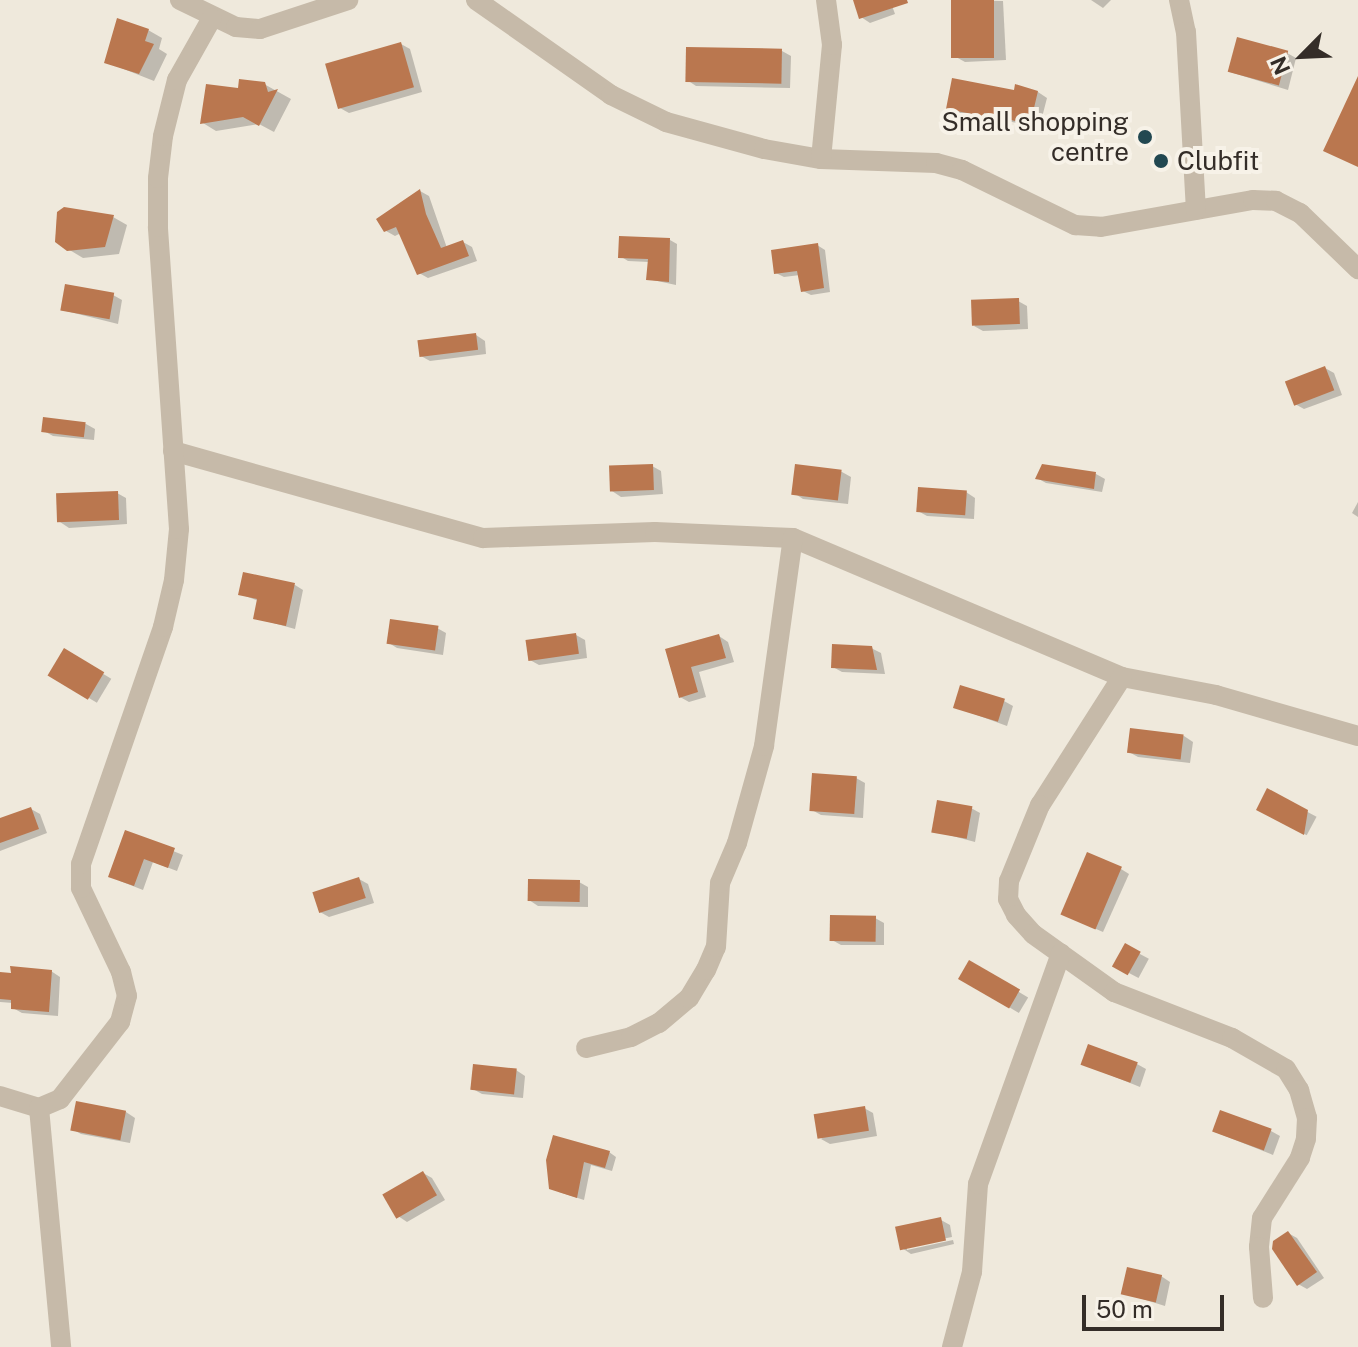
<!DOCTYPE html>
<style>
body{margin:0}
#map{position:relative;width:1358px;height:1347px;overflow:hidden;background:#efe9dc;font-family:"Public Sans",sans-serif}
div>[style]{position:absolute}
.shadow>*{inset:0;background:#0003;transform-origin:0 0}
.building>*{inset:0;background:#ba774f;transform-origin:0 0}
.street>*{height:20px;margin:-10px;padding:0 10px;transform-origin:10px;border-radius:10px;background:#c6baa9}
.dots>*{width:22px;height:22px;translate:-50% -50%;box-sizing:border-box;border:4px solid #f7f2e8;border-radius:50%}
span{translate:-50% -50%;white-space:nowrap;text-align:center;line-height:1.15;-webkit-text-stroke:8px #f7f2e8;paint-order:stroke}
.poi-label{font-size:26px;color:#342d28}
.right{translate:-100% -50%;text-align:right}
.left{translate:0 -50%;text-align:left}
.north{position:absolute;left:1262px;top:16px;width:80px;height:80px;-webkit-text-stroke:6px #f7f2e8;paint-order:stroke;rotate:246deg;font-size:22px;font-weight:700;line-height:32px;text-align:center;color:#342d28}
.north::after{content:'';display:block;margin:auto;width:28px;height:36px;background:#342d28;clip-path:polygon(50% 0,100% 100%,50% 72%,0 100%)}
.scale{position:absolute;left:1082px;top:1295px;width:142px;height:36px;box-sizing:border-box;border:4px solid #342d28;border-top:0;padding-left:10px;font-size:24px;line-height:28px;white-space:nowrap;color:#342d28;-webkit-text-stroke:6px #f7f2e8;paint-order:stroke}
</style>
<div id="map">
<div class="shadow">
<div style="clip-path:polygon(855px 0,890px 0,895px 14px,870px 23px,861px 17px)"></div>
<div style="clip-path:polygon(953px 0,1003px 1px,1006px 60px,965px 62px,956px 57px)"></div>
<div style="clip-path:polygon(1091px 0,1111px 0,1103px 8px)"></div>
<div style="clip-path:polygon(148px 30px,162px 38px,159px 49px,167px 54px,154px 81px,106px 62px)"></div>
<div style="clip-path:polygon(401px 44px,410px 49px,422px 92px,349px 113px,340px 108px)"></div>
<div style="clip-path:polygon(782px 51px,791px 56px,790px 88px,696px 86px,687px 80px)"></div>
<div style="clip-path:polygon(1287px 53px,1296px 58px,1288px 90px,1230px 72px)"></div>
<div style="clip-path:polygon(264px 84px,291px 99px,274px 132px,259px 124px,216px 131px,203px 123px,240px 90px)"></div>
<div style="clip-path:polygon(1038px 92px,1047px 98px,1039px 129px,993px 117px,992px 120px,958px 113px,949px 108px,1015px 93px)"></div>
<div style="clip-path:polygon(420px 191px,429px 196px,447px 248px,463px 242px,472px 247px,477px 261px,428px 278px,419px 273px,401px 233px,395px 236px,386px 231px)"></div>
<div style="clip-path:polygon(113px 217px,127px 225px,119px 254px,83px 258px,68px 249px)"></div>
<div style="clip-path:polygon(670px 240px,677px 244px,676px 285px,648px 279px,649px 262px,628px 261px,620px 256px)"></div>
<div style="clip-path:polygon(817px 245px,825px 250px,830px 292px,811px 295px,803px 291px,800px 275px,784px 277px,776px 273px)"></div>
<div style="clip-path:polygon(113px 295px,122px 300px,118px 324px,62px 310px)"></div>
<div style="clip-path:polygon(1018px 301px,1027px 306px,1028px 329px,983px 331px,974px 326px)"></div>
<div style="clip-path:polygon(476px 335px,485px 341px,486px 354px,430px 361px,421px 356px)"></div>
<div style="clip-path:polygon(1325px 368px,1334px 373px,1342px 395px,1304px 409px,1295px 404px)"></div>
<div style="clip-path:polygon(86px 424px,95px 429px,94px 440px,53px 436px,44px 431px)"></div>
<div style="clip-path:polygon(652px 466px,661px 471px,663px 494px,621px 497px,612px 491px)"></div>
<div style="clip-path:polygon(797px 466px,842px 472px,851px 477px,848px 504px,803px 499px,794px 493px)"></div>
<div style="clip-path:polygon(1096px 474px,1105px 479px,1102px 492px,1046px 483px,1037px 478px)"></div>
<div style="clip-path:polygon(966px 492px,975px 498px,974px 519px,927px 516px,918px 511px)"></div>
<div style="clip-path:polygon(117px 493px,126px 498px,127px 524px,69px 528px,60px 522px)"></div>
<div style="clip-path:polygon(1358px 502px,1358px 517px,1352px 513px)"></div>
<div style="clip-path:polygon(295px 585px,303px 590px,295px 629px,255px 618px,259px 601px,240px 594px)"></div>
<div style="clip-path:polygon(437px 628px,446px 633px,443px 655px,397px 648px,389px 643px)"></div>
<div style="clip-path:polygon(576px 635px,585px 640px,587px 658px,539px 665px,530px 660px)"></div>
<div style="clip-path:polygon(719px 636px,728px 642px,734px 662px,699px 672px,706px 697px,689px 702px,680px 697px,667px 651px)"></div>
<div style="clip-path:polygon(871px 648px,881px 653px,885px 674px,842px 672px,833px 667px)"></div>
<div style="left:65px;top:651px;width:54px;height:28px;rotate:31deg"></div>
<div style="clip-path:polygon(1004px 701px,1013px 706px,1007px 726px,955px 707px)"></div>
<div style="clip-path:polygon(1184px 736px,1193px 742px,1190px 763px,1138px 757px,1129px 752px)"></div>
<div style="clip-path:polygon(856px 778px,865px 783px,863px 818px,821px 815px,812px 810px)"></div>
<div style="left:1268px;top:791px;width:55px;height:21px;rotate:28deg"></div>
<div style="clip-path:polygon(971px 808px,980px 813px,975px 842px,934px 831px)"></div>
<div style="clip-path:polygon(31px 809px,40px 814px,47px 833px,0 851px,0 821px)"></div>
<div style="clip-path:polygon(126px 832px,183px 855px,177px 871px,153px 862px,143px 890px,120px 881px)"></div>
<div style="clip-path:polygon(1121px 869px,1129px 874px,1103px 932px,1071px 918px)"></div>
<div style="clip-path:polygon(359px 879px,368px 884px,374px 903px,329px 917px,320px 912px)"></div>
<div style="clip-path:polygon(579px 882px,588px 887px,588px 907px,538px 906px,529px 900px)"></div>
<div style="clip-path:polygon(875px 918px,884px 923px,884px 945px,841px 945px,832px 940px)"></div>
<div style="left:1125px;top:946px;width:27px;height:22px;rotate:28deg"></div>
<div style="left:969px;top:962px;width:69px;height:18px;rotate:31deg"></div>
<div style="clip-path:polygon(51px 971px,60px 977px,58px 1016px,22px 1013px,13px 1008px,13px 1003px,0 1002px,0 974px)"></div>
<div style="clip-path:polygon(1083px 1064px,1137px 1064px,1146px 1069px,1140px 1087px)"></div>
<div style="clip-path:polygon(516px 1070px,525px 1076px,523px 1098px,482px 1094px,473px 1089px)"></div>
<div style="clip-path:polygon(864px 1108px,873px 1113px,877px 1136px,830px 1144px,821px 1139px)"></div>
<div style="clip-path:polygon(126px 1112px,135px 1118px,130px 1143px,81px 1134px,72px 1129px)"></div>
<div style="clip-path:polygon(1271px 1131px,1280px 1136px,1273px 1155px,1215px 1132px)"></div>
<div style="clip-path:polygon(609px 1152px,616px 1157px,612px 1171px,591px 1165px,584px 1200px,559px 1192px,548px 1161px)"></div>
<div style="clip-path:polygon(423px 1173px,432px 1178px,445px 1200px,407px 1222px,398px 1216px)"></div>
<div style="clip-path:polygon(941px 1220px,950px 1225px,952px 1237px,907px 1246px,907px 1250px,953px 1240px,954px 1244px,911px 1254px,902px 1248px)"></div>
<div style="clip-path:polygon(1288px 1233px,1297px 1238px,1324px 1278px,1307px 1289px,1298px 1284px)"></div>
<div style="clip-path:polygon(1161px 1276px,1170px 1282px,1165px 1306px,1123px 1293px)"></div>
</div>
<div class="building">
<div style="clip-path:polygon(853px 0,907px 0,908px 3px,859px 19px)"></div>
<div style="left:951px;top:0;width:43px;height:58px"></div>
<div style="clip-path:polygon(117px 18px,149px 29px,145px 41px,154px 44px,139px 74px,104px 63px)"></div>
<div style="left:1237px;top:37px;width:53px;height:36px;rotate:15deg"></div>
<div style="left:401px;top:42px;width:47px;height:79px;rotate:74deg"></div>
<div style="left:686px;top:47px;width:96px;height:35px;rotate:1deg"></div>
<div style="clip-path:polygon(1358px 76px,1358px 167px,1323px 151px)"></div>
<div style="clip-path:polygon(952px 78px,1014px 90px,1015px 84px,1038px 91px,1030px 125px,984px 113px,983px 116px,946px 109px)"></div>
<div style="clip-path:polygon(239px 79px,265px 82px,268px 92px,278px 89px,259px 126px,243px 117px,200px 124px,206px 84px,238px 88px)"></div>
<div style="clip-path:polygon(420px 189px,426px 214px,441px 248px,463px 240px,469px 256px,417px 275px,396px 227px,384px 232px,376px 219px)"></div>
<div style="clip-path:polygon(64px 207px,114px 215px,105px 247px,67px 251px,55px 242px,57px 212px)"></div>
<div style="clip-path:polygon(619px 236px,670px 238px,669px 282px,646px 280px,648px 259px,618px 258px)"></div>
<div style="clip-path:polygon(818px 243px,824px 288px,801px 292px,797px 271px,774px 274px,771px 250px)"></div>
<div style="left:65px;top:284px;width:50px;height:27px;rotate:10deg"></div>
<div style="left:1019px;top:298px;width:26px;height:48px;rotate:88deg"></div>
<div style="left:476px;top:333px;width:17px;height:59px;rotate:83deg"></div>
<div style="left:1325px;top:366px;width:26px;height:43px;rotate:69deg"></div>
<div style="left:43px;top:417px;width:43px;height:15px;rotate:7deg"></div>
<div style="left:653px;top:464px;width:26px;height:44px;rotate:88deg"></div>
<div style="left:795px;top:464px;width:47px;height:31px;rotate:7deg"></div>
<div style="clip-path:polygon(1042px 464px,1096px 472px,1094px 489px,1035px 479px)"></div>
<div style="left:918px;top:487px;width:49px;height:25px;rotate:4deg"></div>
<div style="left:118px;top:491px;width:29px;height:62px;rotate:88deg"></div>
<div style="clip-path:polygon(243px 572px,295px 583px,286px 626px,253px 619px,257px 599px,238px 595px)"></div>
<div style="left:390px;top:619px;width:49px;height:25px;rotate:8deg"></div>
<div style="left:576px;top:633px;width:21px;height:51px;rotate:82deg"></div>
<div style="clip-path:polygon(719px 634px,726px 658px,691px 667px,698px 692px,679px 698px,665px 649px)"></div>
<div style="clip-path:polygon(832px 644px,872px 646px,877px 670px,831px 668px)"></div>
<div style="left:64px;top:648px;width:47px;height:32px;rotate:31deg"></div>
<div style="left:960px;top:685px;width:47px;height:24px;rotate:17deg"></div>
<div style="left:1130px;top:728px;width:54px;height:25px;rotate:7deg"></div>
<div style="left:812px;top:773px;width:45px;height:38px;rotate:4deg"></div>
<div style="clip-path:polygon(1267px 788px,1308px 810px,1304px 835px,1256px 810px)"></div>
<div style="left:937px;top:800px;width:36px;height:33px;rotate:10deg"></div>
<div style="clip-path:polygon(31px 807px,39px 829px,0 843px,0 818px)"></div>
<div style="clip-path:polygon(125px 830px,175px 848px,168px 868px,144px 859px,134px 886px,108px 877px)"></div>
<div style="left:1087px;top:852px;width:38px;height:68px;rotate:23deg"></div>
<div style="left:359px;top:877px;width:22px;height:49px;rotate:72deg"></div>
<div style="left:528px;top:879px;width:52px;height:22px;rotate:1deg"></div>
<div style="left:830px;top:915px;width:46px;height:26px;rotate:1deg"></div>
<div style="left:1125px;top:943px;width:18px;height:27px;rotate:29deg"></div>
<div style="left:969px;top:960px;width:59px;height:22px;rotate:30deg"></div>
<div style="clip-path:polygon(10px 966px,52px 970px,49px 1012px,11px 1009px,11px 1000px,0 999px,0 972px,11px 973px)"></div>
<div style="left:1088px;top:1044px;width:53px;height:22px;rotate:20deg"></div>
<div style="left:473px;top:1064px;width:44px;height:26px;rotate:6deg"></div>
<div style="left:76px;top:1101px;width:51px;height:30px;rotate:11deg"></div>
<div style="left:865px;top:1106px;width:25px;height:52px;rotate:81deg"></div>
<div style="left:1220px;top:1110px;width:55px;height:23px;rotate:20deg"></div>
<div style="clip-path:polygon(553px 1135px,610px 1151px,605px 1168px,584px 1162px,577px 1198px,549px 1189px,546px 1160px)"></div>
<div style="left:423px;top:1171px;width:28px;height:47px;rotate:60deg"></div>
<div style="left:941px;top:1217px;width:24px;height:47px;rotate:78deg"></div>
<div style="clip-path:polygon(1288px 1231px,1317px 1272px,1297px 1286px,1272px 1249px,1273px 1241px)"></div>
<div style="left:1127px;top:1267px;width:36px;height:28px;rotate:13deg"></div>
</div>
<div class="street">
<div style="left:180px;top:0;width:62px;rotate:25.7deg"></div>
<div style="left:236px;top:27px;width:24px;rotate:5deg"></div>
<div style="left:260px;top:29px;width:93px;rotate:-18.2deg"></div>
<div style="left:476px;top:0;width:165px;rotate:35.1deg"></div>
<div style="left:611px;top:95px;width:61px;rotate:26.1deg"></div>
<div style="left:666px;top:122px;width:102px;rotate:15.4deg"></div>
<div style="left:764px;top:149px;width:58px;rotate:10deg"></div>
<div style="left:821px;top:159px;width:115px;rotate:2deg"></div>
<div style="left:936px;top:163px;width:27px;rotate:15deg"></div>
<div style="left:962px;top:170px;width:126px;rotate:26deg"></div>
<div style="left:1075px;top:225px;width:26px;rotate:4deg"></div>
<div style="left:1101px;top:227px;width:154px;rotate:-10.1deg"></div>
<div style="left:1253px;top:200px;width:23px;rotate:2deg"></div>
<div style="left:1276px;top:201px;width:27px;rotate:27deg"></div>
<div style="left:1300px;top:213px;width:81px;rotate:44deg"></div>
<div style="left:1179px;top:0;width:33px;rotate:78deg"></div>
<div style="left:1186px;top:32px;width:178px;rotate:86.8deg"></div>
<div style="left:821px;top:159px;width:115px;rotate:-84.5deg"></div>
<div style="left:832px;top:45px;width:45px;rotate:-97.6deg"></div>
<div style="left:173px;top:451px;width:322px;rotate:15.7deg"></div>
<div style="left:483px;top:538px;width:172px;rotate:-2deg"></div>
<div style="left:655px;top:532px;width:138px;rotate:2.5deg"></div>
<div style="left:793px;top:538px;width:357px;rotate:22.9deg"></div>
<div style="left:1122px;top:677px;width:96px;rotate:10.8deg"></div>
<div style="left:1216px;top:695px;width:148px;rotate:16.1deg"></div>
<div style="left:1122px;top:677px;width:152px;rotate:122.6deg"></div>
<div style="left:1040px;top:805px;width:82px;rotate:112.2deg"></div>
<div style="left:1009px;top:881px;width:18px;rotate:93deg"></div>
<div style="left:1008px;top:899px;width:18px;rotate:63deg"></div>
<div style="left:1016px;top:915px;width:25px;rotate:48deg"></div>
<div style="left:1033px;top:934px;width:100px;rotate:35.6deg"></div>
<div style="left:1114px;top:992px;width:127px;rotate:21.3deg"></div>
<div style="left:1232px;top:1038px;width:62px;rotate:29.9deg"></div>
<div style="left:1286px;top:1069px;width:25px;rotate:58deg"></div>
<div style="left:1299px;top:1090px;width:29px;rotate:74deg"></div>
<div style="left:1307px;top:1118px;width:21px;rotate:93deg"></div>
<div style="left:1306px;top:1139px;width:20px;rotate:108deg"></div>
<div style="left:1300px;top:1158px;width:71px;rotate:122.3deg"></div>
<div style="left:1262px;top:1218px;width:29px;rotate:96deg"></div>
<div style="left:1259px;top:1247px;width:51px;rotate:85.5deg"></div>
<div style="left:586px;top:1048px;width:46px;rotate:-13.7deg"></div>
<div style="left:631px;top:1037px;width:31px;rotate:-27deg"></div>
<div style="left:659px;top:1023px;width:39px;rotate:-40deg"></div>
<div style="left:689px;top:998px;width:33px;rotate:-59deg"></div>
<div style="left:706px;top:970px;width:25px;rotate:-67deg"></div>
<div style="left:716px;top:947px;width:64px;rotate:-86.4deg"></div>
<div style="left:720px;top:883px;width:43px;rotate:-67deg"></div>
<div style="left:737px;top:843px;width:101px;rotate:-74.4deg"></div>
<div style="left:764px;top:746px;width:210px;rotate:-82.1deg"></div>
<div style="left:0;top:1096px;width:41px;rotate:17.1deg"></div>
<div style="left:39px;top:1108px;width:23px;rotate:-23deg"></div>
<div style="left:60px;top:1099px;width:98px;rotate:-52.1deg"></div>
<div style="left:120px;top:1022px;width:27px;rotate:-75deg"></div>
<div style="left:127px;top:996px;width:25px;rotate:-104deg"></div>
<div style="left:121px;top:972px;width:93px;rotate:-115.5deg"></div>
<div style="left:81px;top:888px;width:24px;rotate:-90deg"></div>
<div style="left:81px;top:864px;width:251px;rotate:-70.9deg"></div>
<div style="left:163px;top:627px;width:48px;rotate:-76.8deg"></div>
<div style="left:174px;top:580px;width:51px;rotate:-84.4deg"></div>
<div style="left:179px;top:529px;width:303px;rotate:-94deg"></div>
<div style="left:158px;top:227px;width:49px;rotate:-90deg"></div>
<div style="left:158px;top:178px;width:42px;rotate:-83.2deg"></div>
<div style="left:163px;top:136px;width:58px;rotate:-76deg"></div>
<div style="left:177px;top:80px;width:71px;rotate:-60.6deg"></div>
<div style="left:39px;top:1108px;width:240px;rotate:84.7deg"></div>
<div style="left:952px;top:1347px;width:78px;rotate:-75.1deg"></div>
<div style="left:972px;top:1272px;width:88px;rotate:-86.1deg"></div>
<div style="left:978px;top:1184px;width:245px;rotate:-70.2deg"></div>
</div>
<div class="dots">
<div style="left:1145px;top:137px;background:#224851"></div>
<div style="left:1161px;top:161px;background:#224851"></div>
</div>
<div class="poi-label">
<span class="right" style="left:1129px;top:137px">Small shopping<br>centre</span>
<span class="left" style="left:1177px;top:161px">Clubfit</span>
</div>
<div class="north">N</div>
<div class="scale">50 m</div>
</div>
